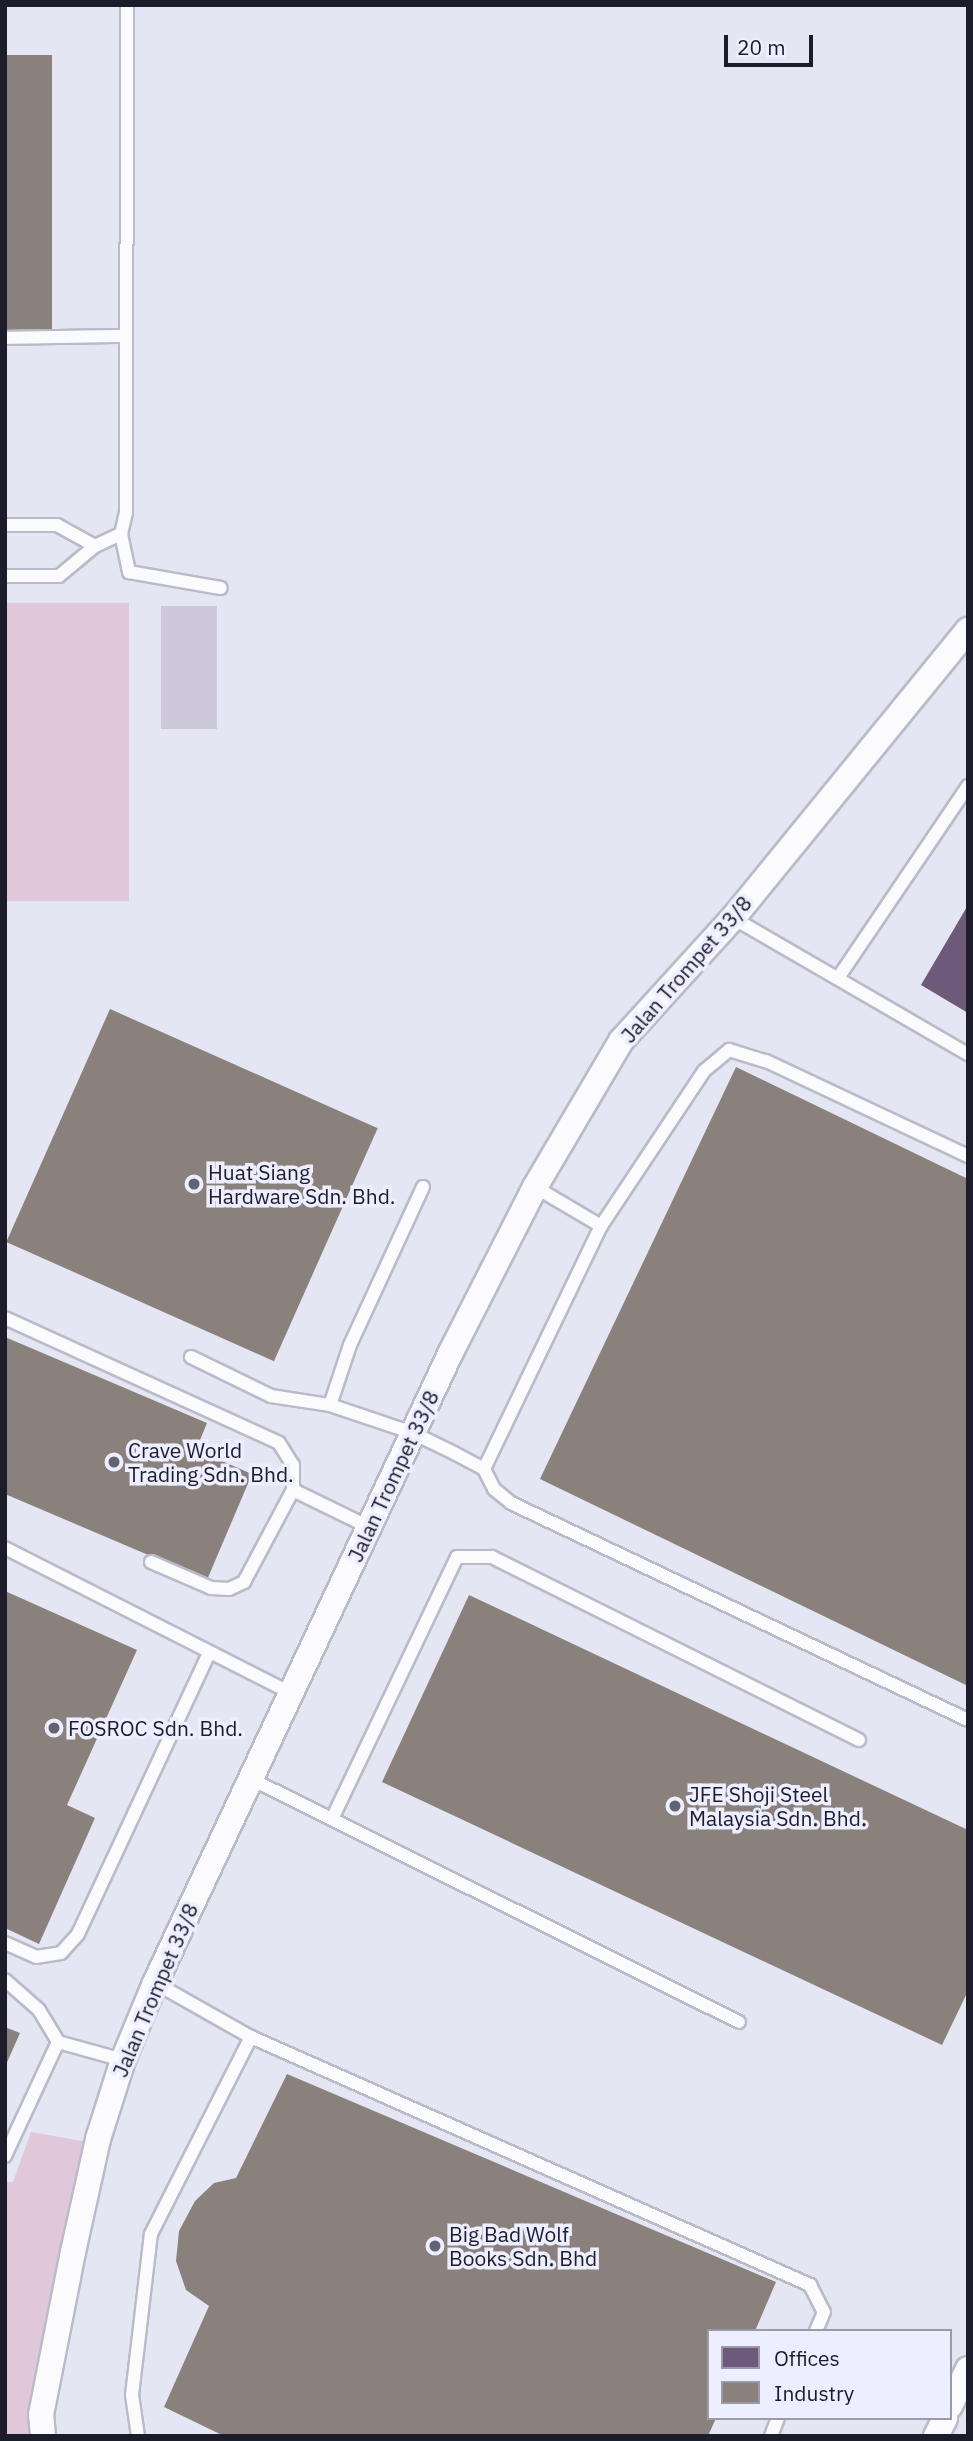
<!DOCTYPE html>
<style>
body{margin:0}
#map{position:relative;width:973px;height:2441px;overflow:hidden;background:#e5e6f3;font-family:"IBM Plex Sans",sans-serif}
div>[style]{position:absolute}
.green>*{inset:0;background:#e0c7da;transform-origin:0 0}
.offices>*{inset:0;background:#6d597a}
.industry>*{inset:0;background:#8a817c;transform-origin:0 0}
.building>*{inset:0;background:#ccc7d9;transform-origin:0 0}
.roads{filter:drop-shadow(2px 0 #babbc8) drop-shadow(-2px 0 #babbc8) drop-shadow(0 2px #babbc8) drop-shadow(0 -2px #babbc8)}
.service>*{height:12px;margin:-6px;padding:0 6px;transform-origin:6px;border-radius:6px;background:#fbfbfd}
.minor>*{height:24px;margin:-12px;padding:0 12px;transform-origin:12px;border-radius:12px;background:#fbfbfd}
.dots>*{width:19px;height:19px;translate:-50% -50%;box-sizing:border-box;border:4px solid #edeeff;border-radius:50%}
span{translate:-50% -50%;white-space:nowrap;text-align:center;line-height:1.15;-webkit-text-stroke:7px #edeeff;paint-order:stroke}
.street-label{font-size:21px;color:#1c1c2b}
.poi-label{font-size:21px;color:#1c1c2b}
.left{translate:0 -50%;text-align:left}
.frame{position:absolute;inset:0;border:7px solid #1c1c2b;pointer-events:none}
.legend{position:absolute;left:707px;top:2329px;width:245px;height:91px;box-sizing:border-box;background:#edeeff;border:2px solid #999aaa;margin:0;padding:9px 12px;list-style:none;font-size:21px;color:#1c1c2b}
.legend li{display:flex;align-items:center;gap:14px;height:35px}
.legend b{width:35px;border:2px solid #999aaa}
.scale{position:absolute;left:724px;top:35px;width:89px;height:32px;box-sizing:border-box;border:4px solid #1c1c2b;border-top:0;padding-left:9px;font-size:21px;line-height:24px;white-space:nowrap;color:#1c1c2b;-webkit-text-stroke:5px #edeeff;paint-order:stroke}
</style>
<div id="map">
<div class="green">
<div style="left:129px;top:603px;width:298px;height:124px;rotate:90deg"></div>
<div style="clip-path:polygon(31px 2132px,88px 2142px,32px 2436px,5px 2436px,5px 2182px,13px 2182px)"></div>
</div>
<div class="offices">
<div style="clip-path:polygon(968px 905px,968px 1013px,921px 985px)"></div>
</div>
<div class="industry">
<div style="left:5px;top:55px;width:47px;height:276px"></div>
<div style="left:110px;top:1009px;width:293px;height:255px;rotate:24deg"></div>
<div style="clip-path:polygon(736px 1067px,968px 1179px,968px 1686px,540px 1479px)"></div>
<div style="clip-path:polygon(5px 1337px,207px 1423px,196px 1450px,252px 1474px,207px 1580px,5px 1494px)"></div>
<div style="clip-path:polygon(5px 1591px,137px 1650px,67px 1805px,95px 1818px,39px 1944px,5px 1928px)"></div>
<div style="clip-path:polygon(469px 1595px,968px 1830px,968px 1991px,942px 2045px,382px 1782px)"></div>
<div style="clip-path:polygon(5px 2027px,20px 2033px,5px 2067px)"></div>
<div style="clip-path:polygon(287px 2074px,776px 2282px,755px 2331px,709px 2331px,709px 2418px,716px 2418px,708px 2436px,224px 2436px,164px 2407px,209px 2306px,186px 2290px,176px 2261px,179px 2231px,195px 2201px,214px 2183px,236px 2178px)"></div>
</div>
<div class="building">
<div style="left:161px;top:606px;width:56px;height:123px"></div>
</div>
<div class="roads">
<div class="service">
<div style="left:5px;top:338px;width:119px;rotate:-1deg"></div>
<div style="left:5px;top:525px;width:52px"></div>
<div style="left:57px;top:525px;width:43px;rotate:28.9deg"></div>
<div style="left:121px;top:534px;width:39px;rotate:78deg"></div>
<div style="left:129px;top:572px;width:93px;rotate:9.9deg"></div>
<div style="left:5px;top:576px;width:54px"></div>
<div style="left:59px;top:576px;width:47px;rotate:-39.8deg"></div>
<div style="left:95px;top:546px;width:29px;rotate:-25deg"></div>
<div style="left:121px;top:534px;width:22px;rotate:-77deg"></div>
<div style="left:126px;top:513px;width:508px;rotate:-89.89deg"></div>
<div style="left:733px;top:918px;width:272px;rotate:30.1deg"></div>
<div style="left:838px;top:978px;width:232px;rotate:-55.9deg"></div>
<div style="left:423px;top:1187px;width:174px;rotate:114.8deg"></div>
<div style="left:350px;top:1345px;width:63px;rotate:108.4deg"></div>
<div style="left:330px;top:1405px;width:88px;rotate:18.6deg"></div>
<div style="left:413px;top:1433px;width:46px;rotate:26deg"></div>
<div style="left:454px;top:1453px;width:34px;rotate:28deg"></div>
<div style="left:484px;top:1469px;width:22px;rotate:63deg"></div>
<div style="left:494px;top:1489px;width:22px;rotate:39deg"></div>
<div style="left:511px;top:1503px;width:506px;rotate:25.4deg"></div>
<div style="left:535px;top:1187px;width:77px;rotate:30.6deg"></div>
<div style="left:5px;top:1318px;width:301px;rotate:24.5deg"></div>
<div style="left:279px;top:1443px;width:26px;rotate:58deg"></div>
<div style="left:293px;top:1465px;width:25px;rotate:90deg"></div>
<div style="left:293px;top:1490px;width:85px;rotate:26deg"></div>
<div style="left:191px;top:1357px;width:89px;rotate:26deg"></div>
<div style="left:271px;top:1396px;width:60px;rotate:8.7deg"></div>
<div style="left:484px;top:1469px;width:270px;rotate:-64.3deg"></div>
<div style="left:601px;top:1226px;width:186px;rotate:-56.4deg"></div>
<div style="left:704px;top:1071px;width:33px;rotate:-40deg"></div>
<div style="left:729px;top:1050px;width:39px;rotate:17deg"></div>
<div style="left:766px;top:1061px;width:223px;rotate:25.2deg"></div>
<div style="left:5px;top:1548px;width:321px;rotate:26.9deg"></div>
<div style="left:151px;top:1562px;width:65px;rotate:23.4deg"></div>
<div style="left:211px;top:1588px;width:18px;rotate:3deg"></div>
<div style="left:229px;top:1589px;width:17px;rotate:-25deg"></div>
<div style="left:244px;top:1582px;width:104px;rotate:-62deg"></div>
<div style="left:251px;top:1779px;width:545px;rotate:26.47deg"></div>
<div style="left:332px;top:1819px;width:290px;rotate:-64.5deg"></div>
<div style="left:457px;top:1557px;width:35px"></div>
<div style="left:492px;top:1557px;width:410px;rotate:26.5deg"></div>
<div style="left:5px;top:1943px;width:34px;rotate:24deg"></div>
<div style="left:36px;top:1957px;width:25px;rotate:-9deg"></div>
<div style="left:61px;top:1953px;width:25px;rotate:-48deg"></div>
<div style="left:78px;top:1934px;width:310px;rotate:-65deg"></div>
<div style="left:5px;top:1980px;width:45px;rotate:41.4deg"></div>
<div style="left:39px;top:2010px;width:37px;rotate:59deg"></div>
<div style="left:58px;top:2042px;width:67px;rotate:15.5deg"></div>
<div style="left:155px;top:1983px;width:110px;rotate:29.4deg"></div>
<div style="left:251px;top:2037px;width:612px;rotate:23.92deg"></div>
<div style="left:810px;top:2285px;width:30px;rotate:63deg"></div>
<div style="left:824px;top:2312px;width:21px;rotate:113deg"></div>
<div style="left:5px;top:2156px;width:126px;rotate:-65.1deg"></div>
<div style="left:138px;top:2436px;width:41px;rotate:-98.3deg"></div>
<div style="left:132px;top:2395px;width:162px;rotate:-83.3deg"></div>
<div style="left:151px;top:2234px;width:221px;rotate:-63.1deg"></div>
<div style="left:771px;top:2436px;width:19px;rotate:-69deg"></div>
</div>
<div class="minor">
<div style="left:950px;top:2406px;width:41px;rotate:-64.1deg"></div>
<div style="left:43px;top:2436px;width:21px;rotate:-95deg"></div>
<div style="left:41px;top:2415px;width:166px;rotate:-78.9deg"></div>
<div style="left:73px;top:2252px;width:116px;rotate:-77.5deg"></div>
<div style="left:98px;top:2139px;width:83px;rotate:-72.4deg"></div>
<div style="left:123px;top:2060px;width:83px;rotate:-67.4deg"></div>
<div style="left:155px;top:1983px;width:697px;rotate:-64.87deg"></div>
<div style="left:451px;top:1352px;width:185px;rotate:-63deg"></div>
<div style="left:535px;top:1187px;width:169px;rotate:-59.5deg"></div>
<div style="left:621px;top:1041px;width:166px;rotate:-47.7deg"></div>
<div style="left:733px;top:918px;width:372px;rotate:-50.8deg"></div>
<div style="left:936px;top:2436px;width:20px;rotate:-63deg"></div>
</div>
</div>
<div class="dots">
<div style="left:194px;top:1184px;background:#626371"></div>
<div style="left:114px;top:1462px;background:#626371"></div>
<div style="left:54px;top:1728px;background:#626371"></div>
<div style="left:675px;top:1806px;background:#626371"></div>
<div style="left:435px;top:2246px;background:#626371"></div>
</div>
<div class="street-label">
<span style="left:686px;top:969px;rotate:-49deg">Jalan Trompet 33/8</span>
<span style="left:393px;top:1476px;rotate:-65deg">Jalan Trompet 33/8</span>
<span style="left:155px;top:1990px;rotate:-67deg">Jalan Trompet 33/8</span>
</div>
<div class="poi-label">
<span class="left" style="left:208px;top:1184px">Huat Siang<br>Hardware Sdn. Bhd.</span>
<span class="left" style="left:128px;top:1462px">Crave World<br>Trading Sdn. Bhd.</span>
<span class="left" style="left:68px;top:1728px">FOSROC Sdn. Bhd.</span>
<span class="left" style="left:689px;top:1806px">JFE Shoji Steel<br>Malaysia Sdn. Bhd.</span>
<span class="left" style="left:449px;top:2246px">Big Bad Wolf<br>Books Sdn. Bhd</span>
</div>
<div class="frame"></div>
<ul class="legend">
<li><b style="height:19px;background:#6d597a"></b>Offices</li>
<li><b style="height:19px;background:#8a817c"></b>Industry</li>
</ul>
<div class="scale">20 m</div>
</div>
